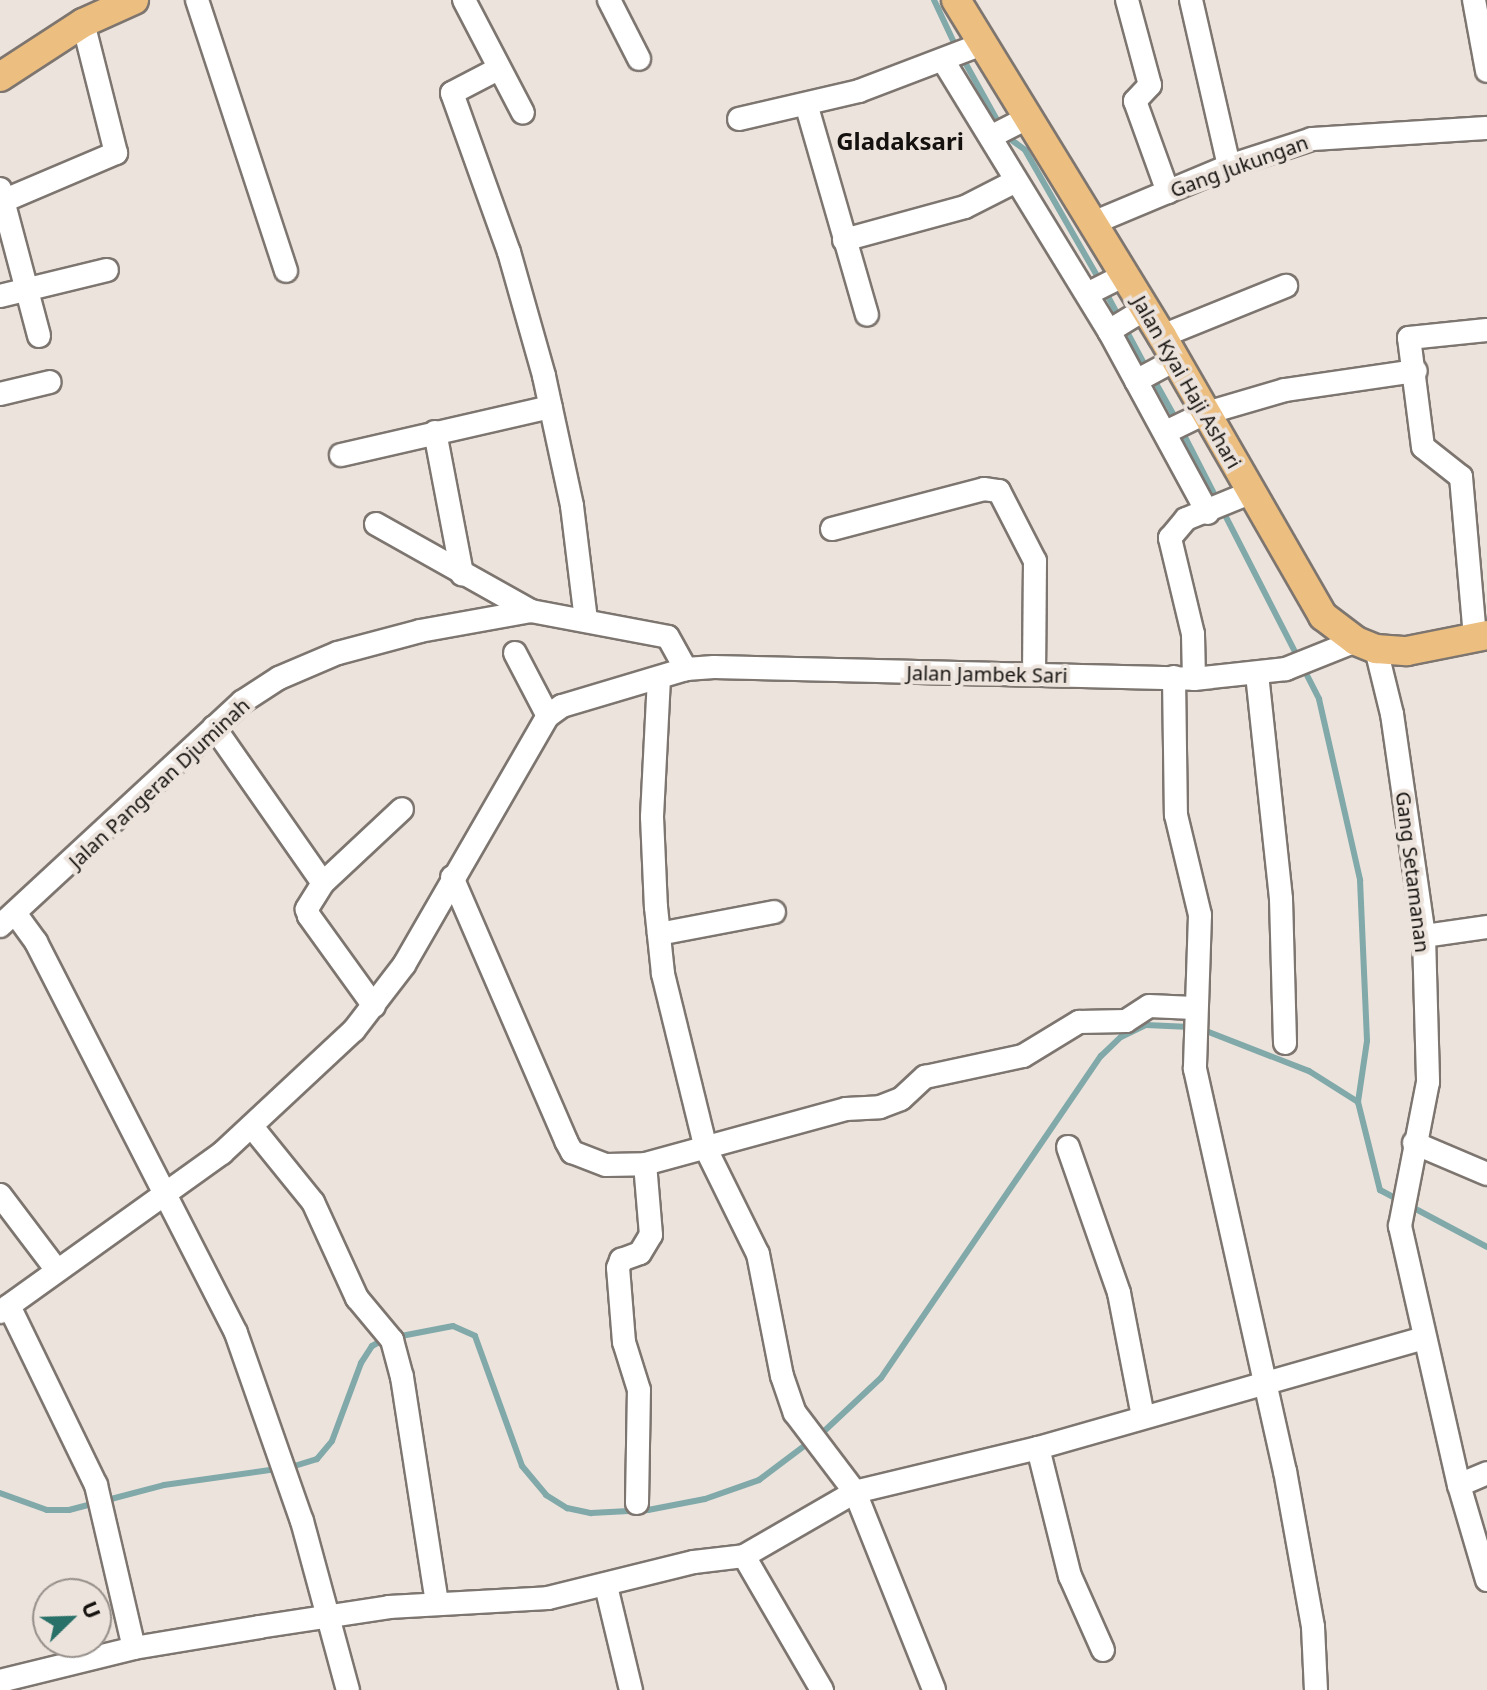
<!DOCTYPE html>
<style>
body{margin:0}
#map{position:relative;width:1487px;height:1690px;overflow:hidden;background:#ece3dc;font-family:"Noto Sans",sans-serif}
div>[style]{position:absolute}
.stream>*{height:6px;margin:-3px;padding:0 3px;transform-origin:3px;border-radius:3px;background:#81a9a9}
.roads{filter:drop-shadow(2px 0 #7d756f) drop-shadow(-2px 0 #7d756f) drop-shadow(0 2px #7d756f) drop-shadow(0 -2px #7d756f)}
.minor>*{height:22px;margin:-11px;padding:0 11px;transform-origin:11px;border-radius:11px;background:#fff}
.major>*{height:28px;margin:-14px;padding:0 14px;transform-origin:14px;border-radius:14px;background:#ecbe80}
span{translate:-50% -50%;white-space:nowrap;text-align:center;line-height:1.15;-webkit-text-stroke:8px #ece3dc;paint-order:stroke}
.street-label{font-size:20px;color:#14110e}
.quarter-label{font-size:24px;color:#14110e;font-weight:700}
.north{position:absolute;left:32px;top:1578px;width:80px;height:80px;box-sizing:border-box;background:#ece3dc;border:2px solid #968f8a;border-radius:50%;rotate:67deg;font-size:22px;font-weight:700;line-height:32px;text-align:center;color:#14110e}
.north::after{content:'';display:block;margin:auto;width:28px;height:36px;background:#287068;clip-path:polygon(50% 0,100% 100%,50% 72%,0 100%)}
</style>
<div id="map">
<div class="stream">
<div style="left:934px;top:0;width:52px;rotate:64.9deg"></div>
<div style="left:962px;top:57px;width:90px;rotate:60.9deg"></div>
<div style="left:1006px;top:136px;width:24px;rotate:36deg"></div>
<div style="left:1025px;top:150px;width:151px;rotate:60.2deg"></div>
<div style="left:1105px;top:291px;width:89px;rotate:61.7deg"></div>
<div style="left:1153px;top:378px;width:49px;rotate:60.8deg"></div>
<div style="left:1182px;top:431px;width:301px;rotate:62.9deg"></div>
<div style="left:1319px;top:699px;width:186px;rotate:77.2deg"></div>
<div style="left:1360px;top:880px;width:161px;rotate:87.5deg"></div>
<div style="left:1367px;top:1041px;width:62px;rotate:98.4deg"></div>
<div style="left:1358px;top:1102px;width:91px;rotate:76deg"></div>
<div style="left:1380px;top:1190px;width:121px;rotate:28deg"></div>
<div style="left:1201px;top:1029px;width:116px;rotate:21.3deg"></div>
<div style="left:1309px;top:1071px;width:58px;rotate:32.3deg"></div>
<div style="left:396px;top:1337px;width:58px;rotate:-10.9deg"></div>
<div style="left:453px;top:1326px;width:24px;rotate:24deg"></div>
<div style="left:475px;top:1336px;width:138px;rotate:70.1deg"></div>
<div style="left:522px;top:1466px;width:38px;rotate:50deg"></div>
<div style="left:546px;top:1495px;width:25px;rotate:32deg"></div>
<div style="left:567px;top:1508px;width:25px;rotate:12deg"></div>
<div style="left:591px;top:1513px;width:57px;rotate:-3deg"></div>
<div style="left:648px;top:1510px;width:58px;rotate:-10.9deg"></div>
<div style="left:705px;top:1499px;width:57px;rotate:-19.4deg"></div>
<div style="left:759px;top:1480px;width:65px;rotate:-36.9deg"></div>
<div style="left:820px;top:1435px;width:83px;rotate:-43.1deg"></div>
<div style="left:881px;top:1378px;width:390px;rotate:-55.7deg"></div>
<div style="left:1101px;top:1056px;width:28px;rotate:-44deg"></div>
<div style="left:1121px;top:1037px;width:28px;rotate:-26deg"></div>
<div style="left:1146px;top:1025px;width:44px;rotate:2.6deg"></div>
<div style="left:288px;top:1468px;width:30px;rotate:-17deg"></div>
<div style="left:317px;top:1459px;width:23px;rotate:-50deg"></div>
<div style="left:332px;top:1441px;width:83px;rotate:-69.6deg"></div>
<div style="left:361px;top:1363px;width:20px;rotate:-57deg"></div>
<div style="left:372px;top:1346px;width:15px;rotate:-28deg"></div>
<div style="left:0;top:1493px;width:50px;rotate:19.9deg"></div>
<div style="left:47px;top:1510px;width:22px"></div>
<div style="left:69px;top:1510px;width:98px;rotate:-14.7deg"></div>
<div style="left:164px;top:1485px;width:114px;rotate:-8.1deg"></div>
</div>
<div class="roads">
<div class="minor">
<div style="left:197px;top:0;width:285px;rotate:71.8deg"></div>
<div style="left:464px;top:0;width:127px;rotate:62.4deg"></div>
<div style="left:609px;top:0;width:66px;rotate:63deg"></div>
<div style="left:1127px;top:0;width:88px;rotate:74.9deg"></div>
<div style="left:1150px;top:85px;width:22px;rotate:133deg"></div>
<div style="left:1135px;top:101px;width:97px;rotate:70.1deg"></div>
<div style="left:1191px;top:0;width:170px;rotate:77.1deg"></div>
<div style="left:1474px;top:0;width:72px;rotate:79.6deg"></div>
<div style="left:944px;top:62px;width:316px;rotate:58.5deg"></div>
<div style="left:1109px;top:331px;width:207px;rotate:61.5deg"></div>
<div style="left:498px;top:69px;width:52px;rotate:152.4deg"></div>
<div style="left:452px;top:93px;width:169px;rotate:70.3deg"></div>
<div style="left:509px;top:252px;width:129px;rotate:74.2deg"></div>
<div style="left:544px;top:376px;width:133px;rotate:77.8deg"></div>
<div style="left:572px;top:506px;width:115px;rotate:83deg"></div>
<div style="left:807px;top:107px;width:216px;rotate:73.9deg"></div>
<div style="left:739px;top:119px;width:123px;rotate:-13.1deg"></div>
<div style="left:859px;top:91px;width:132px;rotate:-20.9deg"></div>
<div style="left:996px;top:134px;width:34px;rotate:-27deg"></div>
<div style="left:0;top:189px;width:152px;rotate:75.1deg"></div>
<div style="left:3px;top:201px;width:123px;rotate:-23deg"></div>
<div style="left:116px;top:153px;width:134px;rotate:-104.2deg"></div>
<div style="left:1093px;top:223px;width:147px;rotate:-22.7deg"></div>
<div style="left:1229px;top:166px;width:87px;rotate:-18deg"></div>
<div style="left:1312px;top:139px;width:175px;rotate:-3.6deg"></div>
<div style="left:844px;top:240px;width:125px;rotate:-15.3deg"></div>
<div style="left:965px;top:207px;width:57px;rotate:-27deg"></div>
<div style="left:1087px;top:294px;width:42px;rotate:-26.6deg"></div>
<div style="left:0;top:296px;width:110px;rotate:-13.7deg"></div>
<div style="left:1109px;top:331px;width:42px;rotate:-31.4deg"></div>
<div style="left:1162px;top:336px;width:134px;rotate:-22deg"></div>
<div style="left:1136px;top:381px;width:44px;rotate:-28.3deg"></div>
<div style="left:0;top:394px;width:51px;rotate:-13.5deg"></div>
<div style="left:435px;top:432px;width:145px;rotate:79.2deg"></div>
<div style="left:1166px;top:432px;width:41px;rotate:-25.9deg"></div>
<div style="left:1203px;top:414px;width:85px;rotate:-16.3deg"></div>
<div style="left:1285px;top:390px;width:132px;rotate:-8.3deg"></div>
<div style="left:341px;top:455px;width:215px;rotate:-12.9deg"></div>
<div style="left:376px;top:524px;width:178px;rotate:29.3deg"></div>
<div style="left:832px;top:529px;width:157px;rotate:-14.7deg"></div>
<div style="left:984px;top:489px;width:15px;rotate:8deg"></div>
<div style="left:999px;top:491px;width:79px;rotate:62.8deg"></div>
<div style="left:1035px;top:561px;width:114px;rotate:90.5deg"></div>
<div style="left:1475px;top:637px;width:161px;rotate:-95deg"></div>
<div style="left:1461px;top:477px;width:48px;rotate:-141.7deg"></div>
<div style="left:1423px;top:447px;width:110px;rotate:-97.3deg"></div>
<div style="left:1409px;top:338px;width:78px;rotate:-5.9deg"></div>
<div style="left:1376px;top:649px;width:67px;rotate:76.2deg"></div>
<div style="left:1392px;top:714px;width:224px;rotate:81.8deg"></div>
<div style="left:1424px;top:936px;width:146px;rotate:88.4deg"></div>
<div style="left:1428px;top:1082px;width:147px;rotate:101deg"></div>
<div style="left:1400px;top:1226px;width:266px;rotate:77.2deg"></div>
<div style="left:1459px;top:1485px;width:99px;rotate:73.6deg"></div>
<div style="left:515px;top:653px;width:71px;rotate:62.4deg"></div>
<div style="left:1257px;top:674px;width:226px;rotate:83.9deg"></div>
<div style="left:1281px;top:899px;width:144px;rotate:88.4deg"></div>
<div style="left:1174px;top:677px;width:138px;rotate:89.2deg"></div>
<div style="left:1176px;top:815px;width:103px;rotate:76.5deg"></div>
<div style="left:1200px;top:915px;width:154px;rotate:91.9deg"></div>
<div style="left:1195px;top:1069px;width:412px;rotate:77.4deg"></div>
<div style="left:1285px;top:1471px;width:158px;rotate:79.8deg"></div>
<div style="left:1313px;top:1627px;width:63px;rotate:87.3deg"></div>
<div style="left:659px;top:678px;width:139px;rotate:92.9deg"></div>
<div style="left:652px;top:817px;width:90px;rotate:87.5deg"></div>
<div style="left:656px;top:907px;width:67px;rotate:84deg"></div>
<div style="left:663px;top:974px;width:180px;rotate:76.2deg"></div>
<div style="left:706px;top:1149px;width:117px;rotate:63.7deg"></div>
<div style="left:758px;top:1254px;width:124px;rotate:78.9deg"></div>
<div style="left:782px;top:1376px;width:39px;rotate:71deg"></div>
<div style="left:795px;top:1413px;width:99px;rotate:52.8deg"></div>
<div style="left:855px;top:1492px;width:213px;rotate:68.2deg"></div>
<div style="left:1194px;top:679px;width:45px;rotate:-91.3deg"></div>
<div style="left:1193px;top:634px;width:99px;rotate:-103.5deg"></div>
<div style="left:1170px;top:538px;width:25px;rotate:-50deg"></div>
<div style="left:1186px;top:519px;width:71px;rotate:-22.2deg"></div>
<div style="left:214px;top:727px;width:190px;rotate:55.1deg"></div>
<div style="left:323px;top:883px;width:31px;rotate:122deg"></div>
<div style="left:307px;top:909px;width:7px;rotate:74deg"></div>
<div style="left:309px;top:916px;width:111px;rotate:54.2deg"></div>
<div style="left:452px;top:877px;width:288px;rotate:66.6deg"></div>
<div style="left:566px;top:1141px;width:13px;rotate:61deg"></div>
<div style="left:572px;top:1152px;width:36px;rotate:21deg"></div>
<div style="left:606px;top:1165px;width:39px;rotate:-1deg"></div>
<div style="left:645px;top:1164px;width:208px;rotate:-15.3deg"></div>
<div style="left:846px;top:1109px;width:34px;rotate:-3deg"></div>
<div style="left:880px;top:1107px;width:22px;rotate:-21deg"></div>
<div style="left:901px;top:1099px;width:33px;rotate:-43deg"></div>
<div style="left:925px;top:1077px;width:100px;rotate:-12.1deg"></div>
<div style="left:1023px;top:1056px;width:66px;rotate:-31.3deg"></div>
<div style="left:1079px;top:1022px;width:47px;rotate:-1.2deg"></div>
<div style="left:1126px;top:1021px;width:27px;rotate:-33deg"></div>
<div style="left:1149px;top:1006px;width:45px;rotate:2.5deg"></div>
<div style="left:323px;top:883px;width:108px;rotate:-43.1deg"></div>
<div style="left:15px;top:913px;width:36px;rotate:54deg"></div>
<div style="left:36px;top:942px;width:439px;rotate:62.9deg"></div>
<div style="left:236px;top:1333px;width:199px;rotate:70.7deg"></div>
<div style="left:302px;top:1521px;width:175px;rotate:74.8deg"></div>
<div style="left:0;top:926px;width:330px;rotate:-42.8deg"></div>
<div style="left:242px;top:702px;width:44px;rotate:-33deg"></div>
<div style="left:279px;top:678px;width:64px;rotate:-23deg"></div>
<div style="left:338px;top:653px;width:85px;rotate:-15deg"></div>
<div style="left:420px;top:631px;width:113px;rotate:-10.2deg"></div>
<div style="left:531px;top:611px;width:139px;rotate:10.7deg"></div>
<div style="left:668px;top:637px;width:37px;rotate:61deg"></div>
<div style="left:659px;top:934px;width:117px;rotate:-10.8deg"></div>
<div style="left:1424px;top:936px;width:64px;rotate:-8.1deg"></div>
<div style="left:253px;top:1128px;width:95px;rotate:51deg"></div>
<div style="left:313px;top:1202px;width:106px;rotate:65.4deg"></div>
<div style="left:357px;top:1298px;width:55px;rotate:50.2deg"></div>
<div style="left:392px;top:1340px;width:38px;rotate:75deg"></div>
<div style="left:402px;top:1377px;width:229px;rotate:81.2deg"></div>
<div style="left:1414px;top:1143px;width:79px;rotate:23deg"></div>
<div style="left:1068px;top:1147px;width:155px;rotate:70.7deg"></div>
<div style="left:1119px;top:1293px;width:126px;rotate:79deg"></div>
<div style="left:0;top:1195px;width:93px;rotate:52.9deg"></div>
<div style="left:9px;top:1306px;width:199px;rotate:64.1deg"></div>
<div style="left:96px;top:1485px;width:167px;rotate:76.9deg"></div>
<div style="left:0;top:1312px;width:273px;rotate:-35.6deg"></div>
<div style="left:222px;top:1153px;width:180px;rotate:-43deg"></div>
<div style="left:354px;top:1030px;width:82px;rotate:-52.4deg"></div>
<div style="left:404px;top:965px;width:288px;rotate:-60deg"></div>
<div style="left:548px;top:716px;width:17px;rotate:-36deg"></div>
<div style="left:562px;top:706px;width:129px;rotate:-16.6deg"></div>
<div style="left:686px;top:669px;width:28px;rotate:-4deg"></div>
<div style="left:714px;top:667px;width:480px;rotate:1.4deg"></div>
<div style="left:1194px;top:679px;width:93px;rotate:-6.2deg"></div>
<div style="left:1286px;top:669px;width:75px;rotate:-21.8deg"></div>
<div style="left:1038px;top:1448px;width:132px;rotate:76deg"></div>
<div style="left:1070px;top:1576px;width:81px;rotate:66deg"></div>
<div style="left:1459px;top:1485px;width:30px;rotate:-23deg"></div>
<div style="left:637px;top:1503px;width:113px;rotate:-89deg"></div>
<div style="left:639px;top:1390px;width:50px;rotate:-107.4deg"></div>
<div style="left:624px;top:1342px;width:74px;rotate:-94.6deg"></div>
<div style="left:618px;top:1268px;width:9px;rotate:-69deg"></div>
<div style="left:621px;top:1260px;width:20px;rotate:-20deg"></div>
<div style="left:640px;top:1253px;width:21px;rotate:-59deg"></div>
<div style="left:651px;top:1235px;width:71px;rotate:-94.8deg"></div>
<div style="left:744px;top:1556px;width:155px;rotate:59.8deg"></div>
<div style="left:606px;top:1586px;width:107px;rotate:76.5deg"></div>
<div style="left:0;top:1681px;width:138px;rotate:-13.8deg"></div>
<div style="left:134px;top:1648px;width:127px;rotate:-9.5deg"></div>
<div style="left:259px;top:1627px;width:132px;rotate:-8.7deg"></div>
<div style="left:389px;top:1607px;width:159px;rotate:-3.2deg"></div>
<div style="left:548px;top:1598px;width:150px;rotate:-13.9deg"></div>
<div style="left:694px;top:1562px;width:50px;rotate:-6.8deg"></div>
<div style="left:744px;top:1556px;width:128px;rotate:-30deg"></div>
<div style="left:855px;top:1492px;width:188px;rotate:-13.5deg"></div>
<div style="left:1038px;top:1448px;width:400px;rotate:-15.9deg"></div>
</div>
<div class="major">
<div style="left:956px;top:0;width:394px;rotate:58.5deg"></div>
<div style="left:1162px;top:336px;width:323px;rotate:60.1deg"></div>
<div style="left:1323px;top:616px;width:41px;rotate:37.1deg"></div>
<div style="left:1356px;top:641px;width:22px;rotate:22deg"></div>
<div style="left:1376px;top:649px;width:31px;rotate:4deg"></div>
<div style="left:1407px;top:651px;width:82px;rotate:-11.3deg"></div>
<div style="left:0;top:77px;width:99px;rotate:-33deg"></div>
<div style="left:83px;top:23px;width:56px;rotate:-24.3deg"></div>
</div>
</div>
<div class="street-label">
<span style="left:1239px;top:166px;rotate:-20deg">Gang Jukungan</span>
<span style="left:1187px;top:382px;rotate:60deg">Jalan Kyai Haji Ashari</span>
<span style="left:987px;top:674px;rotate:1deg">Jalan Jambek Sari</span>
<span style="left:159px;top:783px;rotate:-43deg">Jalan Pangeran Djuminah</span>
<span style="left:1413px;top:872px;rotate:83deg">Gang Setamanan</span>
</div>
<div class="quarter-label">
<span style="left:900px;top:141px">Gladaksari</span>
</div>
<div class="north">U</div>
</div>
